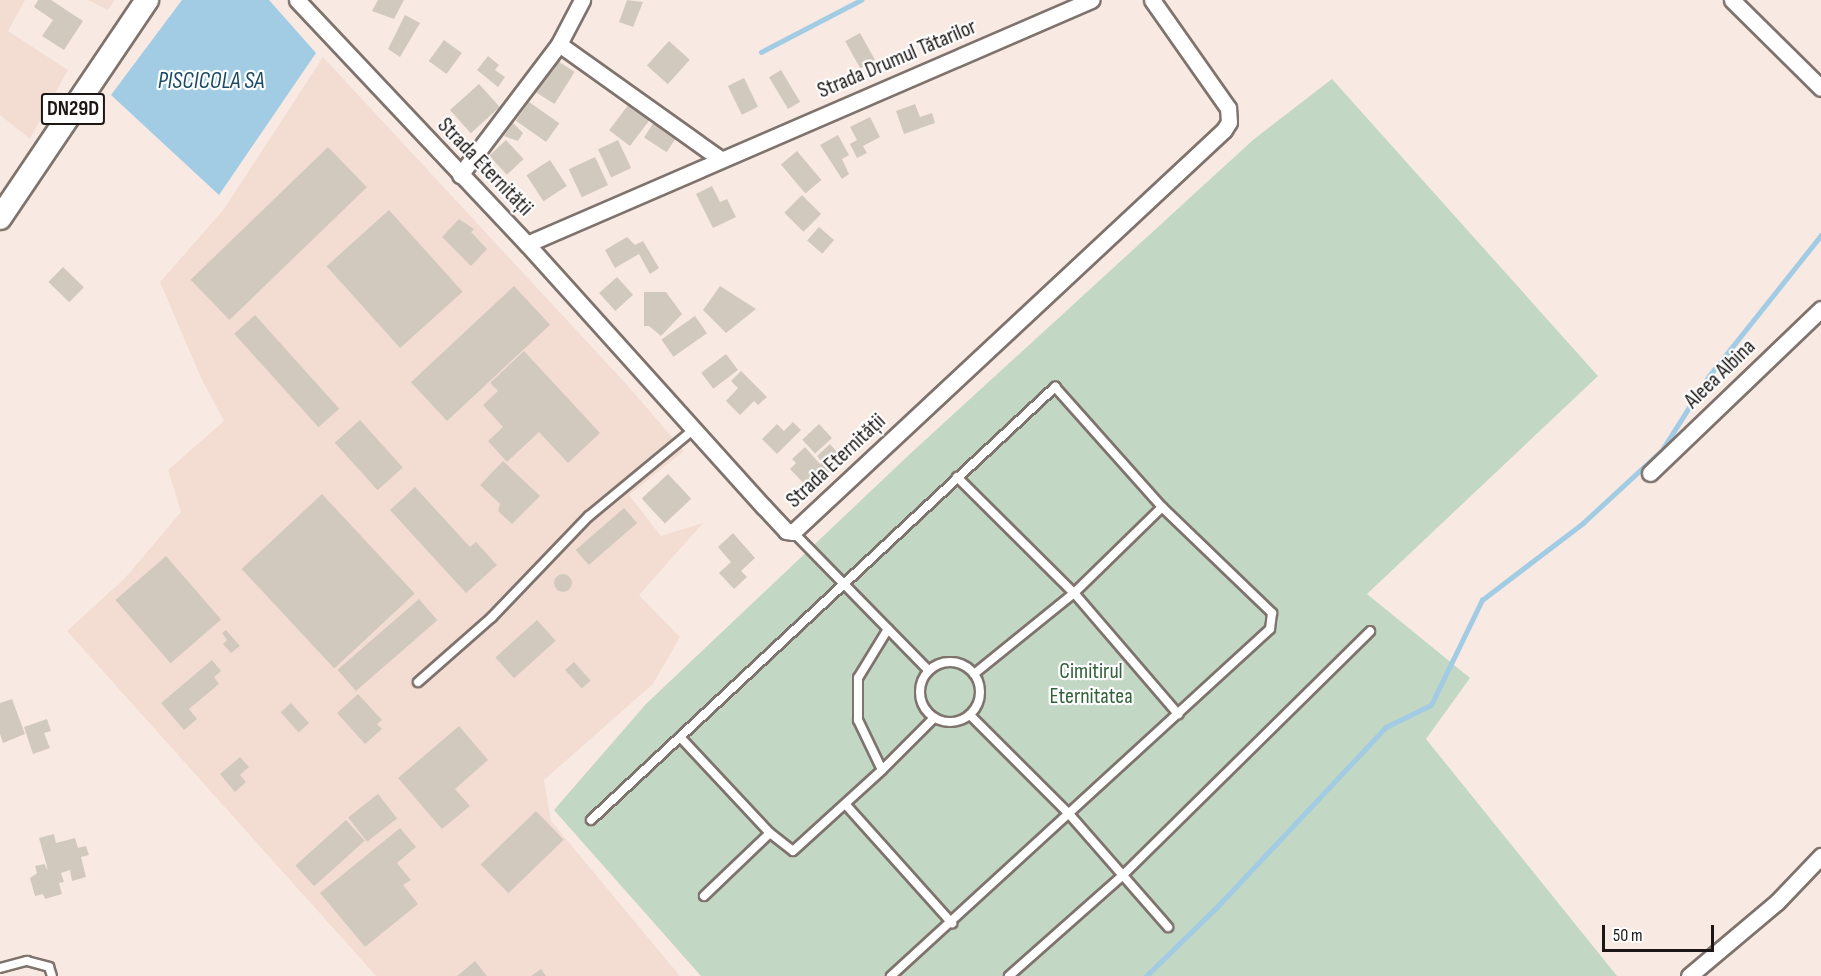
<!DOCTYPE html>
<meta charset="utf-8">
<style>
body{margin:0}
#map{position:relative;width:1821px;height:976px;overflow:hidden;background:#f8eae3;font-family:"Sofia Sans Condensed",sans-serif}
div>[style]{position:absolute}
.built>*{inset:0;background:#f3ddd3}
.green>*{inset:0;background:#c2d7c4}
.water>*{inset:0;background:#a2cbe4}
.stream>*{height:4.5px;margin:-2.25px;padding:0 2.25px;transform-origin:2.25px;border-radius:2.25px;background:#a2cbe4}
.building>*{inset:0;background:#d2c9be;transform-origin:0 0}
.round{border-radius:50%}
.roads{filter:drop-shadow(2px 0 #7f736d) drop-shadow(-2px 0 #7f736d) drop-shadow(0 2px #7f736d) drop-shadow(0 -2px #7f736d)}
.lane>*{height:8px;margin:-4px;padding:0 4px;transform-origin:4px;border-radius:4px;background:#fff}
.lane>.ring{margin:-4px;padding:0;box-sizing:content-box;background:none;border:8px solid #fff;border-radius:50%}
.street>*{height:15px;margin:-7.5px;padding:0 7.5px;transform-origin:7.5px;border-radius:7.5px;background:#fff}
.primary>*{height:22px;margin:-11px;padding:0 11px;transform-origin:11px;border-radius:11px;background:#fff}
span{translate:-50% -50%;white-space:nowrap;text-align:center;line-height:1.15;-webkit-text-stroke:4.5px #fff;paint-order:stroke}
.shield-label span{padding:2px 4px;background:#fff;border:2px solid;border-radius:4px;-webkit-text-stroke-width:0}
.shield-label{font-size:21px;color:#1c1715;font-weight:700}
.street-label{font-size:22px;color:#1c1715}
.park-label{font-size:22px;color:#306138}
.water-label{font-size:24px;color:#194b66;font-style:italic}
.scale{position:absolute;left:1602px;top:925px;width:112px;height:27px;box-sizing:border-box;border:3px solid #1c1715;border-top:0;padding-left:8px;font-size:18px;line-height:21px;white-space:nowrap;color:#1c1715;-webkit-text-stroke:4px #fff;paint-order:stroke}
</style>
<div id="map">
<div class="built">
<div style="clip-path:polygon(0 0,25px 0,8px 31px,68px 70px,30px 139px,0 115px)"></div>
<div style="clip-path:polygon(88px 0,115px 0,108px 10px)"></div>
<div style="clip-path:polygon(323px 57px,628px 386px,684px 451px,629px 495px,661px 536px,703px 523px,639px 595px,680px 637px,653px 684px,544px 780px,551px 821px,680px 976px,376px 976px,67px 631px,125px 578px,181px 512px,168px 470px,224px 421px,201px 378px,160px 282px,224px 209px)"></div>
</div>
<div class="green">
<div style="clip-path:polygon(1332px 79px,1598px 376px,1367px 594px,1470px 678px,1426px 739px,1617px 976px,701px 976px,554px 810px,646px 704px,911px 453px,1253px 140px)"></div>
</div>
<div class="water">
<div style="clip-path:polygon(182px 0,269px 0,316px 53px,219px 195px,111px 95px)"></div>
</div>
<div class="stream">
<div style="left:761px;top:52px;width:113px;rotate:-27.5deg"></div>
<div style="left:1146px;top:976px;width:96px;rotate:-44.2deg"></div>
<div style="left:1215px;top:909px;width:250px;rotate:-46.8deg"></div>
<div style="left:1386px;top:727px;width:50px;rotate:-26.1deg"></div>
<div style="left:1431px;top:705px;width:117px;rotate:-64.1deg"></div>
<div style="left:1482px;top:600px;width:127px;rotate:-37.3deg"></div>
<div style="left:1583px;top:523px;width:108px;rotate:-42.7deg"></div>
<div style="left:1662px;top:450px;width:88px;rotate:-57.6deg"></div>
<div style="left:1709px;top:376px;width:180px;rotate:-51.5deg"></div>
</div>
<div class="building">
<div style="clip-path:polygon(38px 0,51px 0,83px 21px,64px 50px,42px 36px,53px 20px,34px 7px)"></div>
<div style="clip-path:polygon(378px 0,404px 0,394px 19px,372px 11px)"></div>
<div style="clip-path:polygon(627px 0,643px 2px,633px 27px,619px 22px)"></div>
<div style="clip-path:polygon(405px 15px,420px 23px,400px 57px,388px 49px)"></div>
<div style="left:860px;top:33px;width:31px;height:17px;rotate:61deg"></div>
<div style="left:444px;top:40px;width:22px;height:26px;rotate:36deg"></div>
<div style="left:669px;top:41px;width:28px;height:33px;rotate:42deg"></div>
<div style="clip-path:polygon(488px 56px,499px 65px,495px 70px,505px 77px,498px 87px,477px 70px)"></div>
<div style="left:556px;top:60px;width:22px;height:38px;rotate:32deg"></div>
<div style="left:781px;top:70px;width:37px;height:14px;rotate:59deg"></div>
<div style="left:744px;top:78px;width:32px;height:18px;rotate:64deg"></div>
<div style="left:479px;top:84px;width:31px;height:39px;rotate:48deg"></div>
<div style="left:529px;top:102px;width:37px;height:23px;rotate:35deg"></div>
<div style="left:629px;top:104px;width:26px;height:33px;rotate:37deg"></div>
<div style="clip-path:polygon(915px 104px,920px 117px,932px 113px,935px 123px,904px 134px,896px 111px)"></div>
<div style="clip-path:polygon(870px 117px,880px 137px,863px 146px,867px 153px,857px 158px,850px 144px,857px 140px,850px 127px)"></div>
<div style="left:656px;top:119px;width:27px;height:22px;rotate:33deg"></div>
<div style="clip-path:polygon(513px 123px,523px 133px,518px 141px,504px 136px)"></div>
<div style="clip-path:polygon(838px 135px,849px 155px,842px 159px,849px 174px,842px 179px,820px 145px)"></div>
<div style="left:506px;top:140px;width:26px;height:23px;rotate:47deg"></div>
<div style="left:618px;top:140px;width:31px;height:22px;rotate:65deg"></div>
<div style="left:328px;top:147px;width:56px;height:191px;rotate:46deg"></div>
<div style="left:797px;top:151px;width:38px;height:21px;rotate:50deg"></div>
<div style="left:595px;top:157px;width:31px;height:29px;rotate:65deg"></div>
<div style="left:550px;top:160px;width:31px;height:28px;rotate:57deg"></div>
<div style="clip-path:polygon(712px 186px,720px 202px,727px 199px,736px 217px,713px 228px,696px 194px)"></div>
<div style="left:802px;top:195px;width:27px;height:25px;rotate:45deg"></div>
<div style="left:389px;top:210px;width:110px;height:84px;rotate:48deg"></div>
<div style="clip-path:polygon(459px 219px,474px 229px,471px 232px,487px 249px,471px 266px,442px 237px)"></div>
<div style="left:819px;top:227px;width:20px;height:18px;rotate:41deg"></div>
<div style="clip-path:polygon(627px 237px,635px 245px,643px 241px,659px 268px,650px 274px,639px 254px,615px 268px,605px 250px)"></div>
<div style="left:63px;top:267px;width:29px;height:21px;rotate:44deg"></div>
<div style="left:617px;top:277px;width:24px;height:24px;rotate:48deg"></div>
<div style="left:514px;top:286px;width:53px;height:141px;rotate:47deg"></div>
<div style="clip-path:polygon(720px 286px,756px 309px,726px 333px,703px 310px)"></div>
<div style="clip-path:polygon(644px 292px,666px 292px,682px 314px,661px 336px,649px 326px,644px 326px)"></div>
<div style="left:255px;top:315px;width:126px;height:28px;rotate:48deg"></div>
<div style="left:695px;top:316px;width:21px;height:41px;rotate:55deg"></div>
<div style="clip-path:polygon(524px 351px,600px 433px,568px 463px,539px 432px,507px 462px,488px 441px,503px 427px,483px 405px,498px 391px,490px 383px)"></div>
<div style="left:726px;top:354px;width:20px;height:31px;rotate:53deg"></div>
<div style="clip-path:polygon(741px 371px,767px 397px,758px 405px,754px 401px,740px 415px,726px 401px,738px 388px,731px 381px)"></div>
<div style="left:360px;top:420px;width:64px;height:34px;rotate:48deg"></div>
<div style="clip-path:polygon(793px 422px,801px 430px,777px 454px,762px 439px,777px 424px,784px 431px)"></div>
<div style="left:819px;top:424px;width:19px;height:23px;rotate:47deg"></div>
<div style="clip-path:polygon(830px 444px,843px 459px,810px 490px,790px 469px,796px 463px,792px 459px,805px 447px,820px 464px,822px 462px,817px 456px)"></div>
<div style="clip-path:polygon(503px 461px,540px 496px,512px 524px,498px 511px,500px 504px,480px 485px)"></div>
<div style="left:668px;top:474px;width:34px;height:36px;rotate:47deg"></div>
<div style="clip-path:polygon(415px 487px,470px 547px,476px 542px,497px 565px,466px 593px,390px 510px)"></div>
<div style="left:322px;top:494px;width:136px;height:110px;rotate:47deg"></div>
<div style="left:624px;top:508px;width:20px;height:64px;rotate:49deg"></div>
<div style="clip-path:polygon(733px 533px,755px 558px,741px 571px,747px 577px,734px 589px,719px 573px,731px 562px,718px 547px)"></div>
<div style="left:166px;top:556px;width:84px;height:67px;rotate:49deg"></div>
<div class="round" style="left:554px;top:574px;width:18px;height:18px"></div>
<div style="left:419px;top:599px;width:28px;height:108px;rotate:49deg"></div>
<div style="left:537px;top:620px;width:28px;height:56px;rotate:48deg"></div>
<div style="clip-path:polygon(226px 630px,240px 646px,231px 653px,223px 644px,227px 640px,222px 633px)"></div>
<div style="clip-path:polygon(212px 660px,221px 671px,214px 677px,219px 684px,189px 709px,197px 719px,184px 730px,161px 703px)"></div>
<div style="left:574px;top:662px;width:25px;height:12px;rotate:48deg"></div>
<div style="clip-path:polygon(358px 694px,382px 720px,377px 724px,382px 729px,365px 744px,337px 713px)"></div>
<div style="clip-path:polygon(12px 699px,25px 734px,3px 743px,0 734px,0 703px)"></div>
<div style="left:291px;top:703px;width:27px;height:14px;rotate:48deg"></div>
<div style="clip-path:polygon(47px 719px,51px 731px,44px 733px,50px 748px,33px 754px,24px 727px)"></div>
<div style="clip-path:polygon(459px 726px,488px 760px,455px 789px,470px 806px,442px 829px,398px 778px)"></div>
<div style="clip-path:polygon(240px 757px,249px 767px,240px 775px,246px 782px,235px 792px,220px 774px)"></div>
<div style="left:378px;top:794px;width:31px;height:38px;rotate:52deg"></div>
<div style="left:536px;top:811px;width:40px;height:77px;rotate:46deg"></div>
<div style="left:346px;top:820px;width:28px;height:68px;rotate:48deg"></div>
<div style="clip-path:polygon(400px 828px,416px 847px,397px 863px,411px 880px,403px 885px,418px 904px,365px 947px,320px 893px)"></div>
<div style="clip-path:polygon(54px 834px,56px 843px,75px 838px,78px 848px,86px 846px,89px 855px,81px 857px,86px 877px,72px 881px,70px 870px,61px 873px,64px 882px,59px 883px,62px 894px,45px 899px,43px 894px,35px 896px,30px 878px,37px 873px,35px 866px,44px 864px,48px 870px,39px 838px)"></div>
<div style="clip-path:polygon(475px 961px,487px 976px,457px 976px)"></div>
<div style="clip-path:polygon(541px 969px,546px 976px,531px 976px)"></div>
</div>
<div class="roads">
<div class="lane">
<div style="left:957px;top:477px;width:165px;rotate:44.8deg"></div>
<div style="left:1074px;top:593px;width:160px;rotate:49.3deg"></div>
<div style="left:793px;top:532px;width:194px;rotate:45.6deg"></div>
<div style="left:888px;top:629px;width:57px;rotate:121.5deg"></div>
<div style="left:858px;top:678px;width:42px;rotate:90deg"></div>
<div style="left:858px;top:720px;width:55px;rotate:64.4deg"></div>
<div style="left:882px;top:770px;width:74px;rotate:-45deg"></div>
<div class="ring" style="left:920px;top:662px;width:52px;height:52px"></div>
<div style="left:974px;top:674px;width:129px;rotate:-39deg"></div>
<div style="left:1074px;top:593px;width:123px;rotate:-44.3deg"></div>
<div style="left:418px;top:682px;width:98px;rotate:-41.3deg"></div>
<div style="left:492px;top:617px;width:140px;rotate:-46.2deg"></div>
<div style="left:589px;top:516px;width:136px;rotate:-39.6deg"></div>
<div style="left:970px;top:715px;width:141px;rotate:45deg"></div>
<div style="left:1070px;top:815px;width:149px;rotate:48.8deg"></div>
<div style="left:681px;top:738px;width:130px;rotate:46.9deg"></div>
<div style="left:770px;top:833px;width:29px;rotate:38deg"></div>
<div style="left:793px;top:851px;width:120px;rotate:-42.3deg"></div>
<div style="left:846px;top:805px;width:159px;rotate:48.1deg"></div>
<div style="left:591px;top:820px;width:635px;rotate:-43.02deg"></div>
<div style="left:1055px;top:387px;width:161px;rotate:48.3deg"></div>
<div style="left:1162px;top:507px;width:153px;rotate:43.9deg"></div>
<div style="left:1272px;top:613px;width:16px;rotate:97deg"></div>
<div style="left:1270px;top:629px;width:514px;rotate:137.52deg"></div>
<div style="left:704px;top:896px;width:91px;rotate:-43.7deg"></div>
<div style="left:0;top:968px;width:28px;rotate:-15deg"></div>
<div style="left:27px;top:961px;width:23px;rotate:15deg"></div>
<div style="left:49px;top:967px;width:9px;rotate:72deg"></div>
<div style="left:1009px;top:976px;width:152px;rotate:-41.5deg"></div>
<div style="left:1123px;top:875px;width:347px;rotate:-44.6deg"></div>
</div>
<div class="street">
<div style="left:297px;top:0;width:335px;rotate:46.7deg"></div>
<div style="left:527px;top:244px;width:353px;rotate:48deg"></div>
<div style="left:763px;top:506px;width:34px;rotate:47deg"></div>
<div style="left:786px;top:531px;width:7px;rotate:8deg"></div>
<div style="left:793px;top:532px;width:589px;rotate:-43.01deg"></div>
<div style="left:1224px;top:130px;width:9px;rotate:-58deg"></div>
<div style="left:1229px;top:122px;width:14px;rotate:-94deg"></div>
<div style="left:1228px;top:108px;width:132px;rotate:-125.1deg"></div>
<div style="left:1732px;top:0;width:125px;rotate:44.7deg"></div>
<div style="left:559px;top:44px;width:198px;rotate:35.5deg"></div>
<div style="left:460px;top:175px;width:164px;rotate:-52.9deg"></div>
<div style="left:559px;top:44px;width:50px;rotate:-62.4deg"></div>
<div style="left:527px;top:244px;width:615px;rotate:-23.39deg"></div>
<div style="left:1650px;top:473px;width:237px;rotate:-43.8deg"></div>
<div style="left:1689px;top:976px;width:115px;rotate:-40.1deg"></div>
<div style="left:1777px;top:902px;width:64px;rotate:-46.3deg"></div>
</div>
<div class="primary">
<div style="left:0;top:218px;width:263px;rotate:-56deg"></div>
</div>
</div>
<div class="shield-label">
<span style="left:73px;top:109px">DN29D</span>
</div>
<div class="street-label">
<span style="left:897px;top:59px;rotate:-23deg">Strada Drumul Tătarilor</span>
<span style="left:485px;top:167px;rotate:46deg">Strada Eternității</span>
<span style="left:1720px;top:374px;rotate:-44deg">Aleea Albina</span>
<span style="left:836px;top:461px;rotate:-43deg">Strada Eternității</span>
</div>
<div class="park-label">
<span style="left:1091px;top:684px">Cimitirul<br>Eternitatea</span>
</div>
<div class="water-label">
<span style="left:211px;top:81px">PISCICOLA SA</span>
</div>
<div class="scale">50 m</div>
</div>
